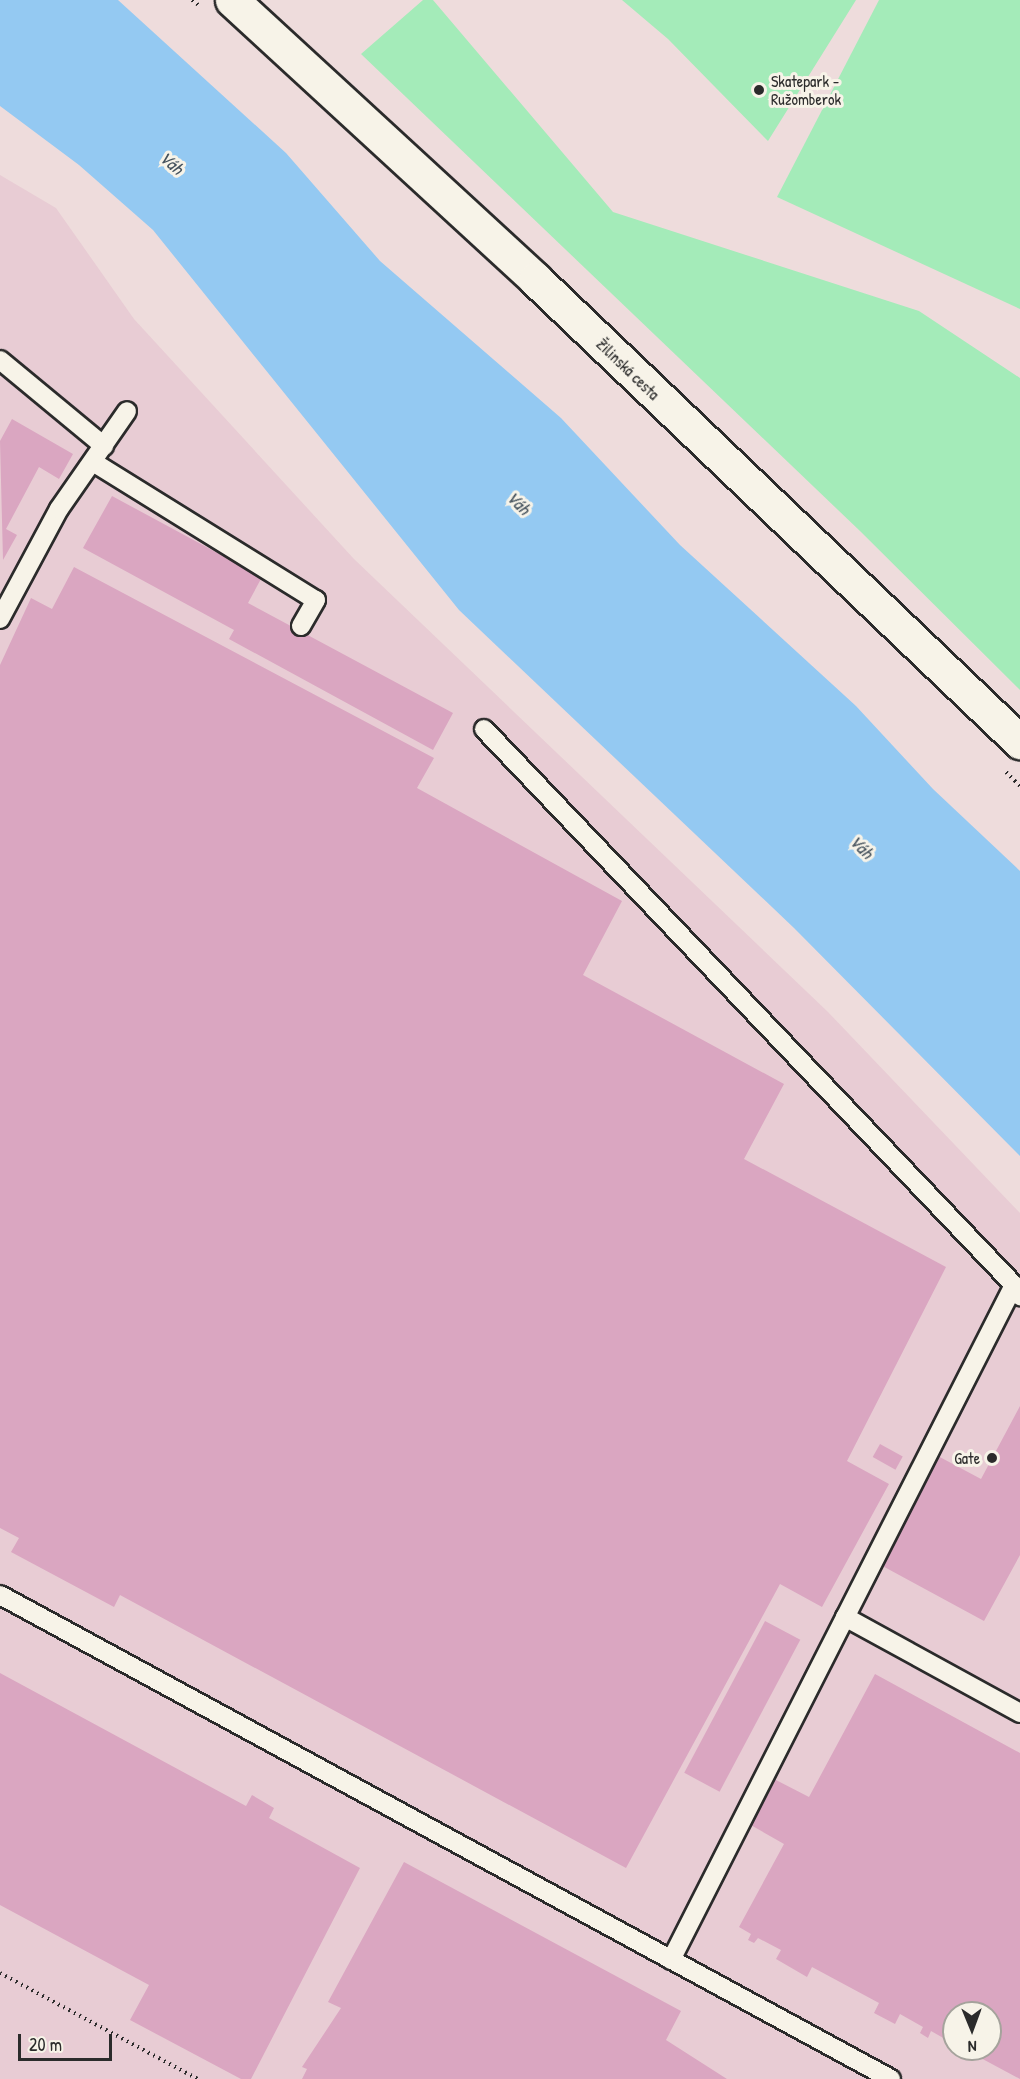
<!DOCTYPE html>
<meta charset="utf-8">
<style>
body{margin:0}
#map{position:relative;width:1020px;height:2079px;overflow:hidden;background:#eedcdc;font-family:"Patrick Hand",sans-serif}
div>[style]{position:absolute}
.built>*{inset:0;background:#e8ccd4}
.green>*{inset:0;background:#a4ebb9}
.water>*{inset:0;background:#94c9f2}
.building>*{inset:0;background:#daa6c1;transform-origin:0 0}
.path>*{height:4px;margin-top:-2px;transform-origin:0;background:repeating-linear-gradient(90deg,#2b2b2b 0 1.5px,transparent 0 6px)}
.roads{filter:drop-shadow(2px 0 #2b2b2b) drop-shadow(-2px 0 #2b2b2b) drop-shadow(0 2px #2b2b2b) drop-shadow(0 -2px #2b2b2b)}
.lane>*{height:18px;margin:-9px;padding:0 9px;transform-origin:9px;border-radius:9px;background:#f7f3e8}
.primary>*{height:33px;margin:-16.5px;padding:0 16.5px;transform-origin:16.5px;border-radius:16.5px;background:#f7f3e8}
.dots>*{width:16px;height:16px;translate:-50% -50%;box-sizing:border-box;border:3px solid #f7f3e8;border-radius:50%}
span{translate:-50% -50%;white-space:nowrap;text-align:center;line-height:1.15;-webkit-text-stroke:6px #f7f3e8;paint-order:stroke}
.poi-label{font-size:16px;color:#2b2b2b}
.left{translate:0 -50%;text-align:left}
.right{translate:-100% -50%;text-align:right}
.street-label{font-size:16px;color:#2b2b2b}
.water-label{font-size:18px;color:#45525d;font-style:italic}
.north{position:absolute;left:942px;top:2001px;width:60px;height:60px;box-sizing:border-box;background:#f7f3e8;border:2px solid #a5a39c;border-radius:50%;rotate:179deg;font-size:16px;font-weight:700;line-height:24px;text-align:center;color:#2b2b2b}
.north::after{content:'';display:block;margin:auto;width:21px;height:27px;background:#2b2b2b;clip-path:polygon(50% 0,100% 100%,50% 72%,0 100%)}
.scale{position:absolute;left:18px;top:2034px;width:94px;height:27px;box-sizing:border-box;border:3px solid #2b2b2b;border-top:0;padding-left:8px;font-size:18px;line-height:21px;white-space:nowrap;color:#2b2b2b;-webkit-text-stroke:4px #f7f3e8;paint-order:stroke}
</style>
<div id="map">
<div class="built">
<div style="clip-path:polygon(evenodd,0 175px,56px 208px,134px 319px,354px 559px,828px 1012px,1020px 1213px,1020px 2079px,0 2079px,0 175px,954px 2013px,990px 2013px,990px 2049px,954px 2049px,954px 2013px)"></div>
</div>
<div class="green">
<div style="clip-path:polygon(423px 0,433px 0,613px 212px,919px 311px,1020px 378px,1020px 690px,860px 531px,361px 54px)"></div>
<div style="clip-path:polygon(622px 0,856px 0,768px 141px,668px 39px)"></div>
<div style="clip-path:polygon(879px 0,1020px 0,1020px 309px,777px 197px)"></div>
</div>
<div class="water">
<div style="clip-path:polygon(0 0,118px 0,286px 153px,380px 261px,561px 418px,680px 545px,856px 706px,933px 789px,1020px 871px,1020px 1156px,794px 928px,459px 610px,153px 230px,79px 165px,0 106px)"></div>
</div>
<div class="building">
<div style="clip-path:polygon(12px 419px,73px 454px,59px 479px,39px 467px,6px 529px,17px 535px,3px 560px,0 441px)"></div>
<div style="clip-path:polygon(112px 496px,262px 577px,248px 603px,453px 713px,433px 750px,229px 639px,234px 630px,83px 548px)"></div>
<div style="clip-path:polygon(74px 567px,434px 758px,417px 788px,622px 901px,583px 975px,784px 1084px,744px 1159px,946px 1267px,847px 1461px,889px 1484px,822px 1607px,780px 1584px,626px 1868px,120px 1595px,114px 1607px,11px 1552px,19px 1538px,0 1528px,0 665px,31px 598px,52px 609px)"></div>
<div style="clip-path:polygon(1020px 1406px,1020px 1555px,984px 1621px,877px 1563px,936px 1455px,981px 1479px)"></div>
<div style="left:880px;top:1444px;width:26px;height:15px;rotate:29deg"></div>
<div style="left:765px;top:1621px;width:40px;height:172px;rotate:28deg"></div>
<div style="clip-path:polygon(0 1673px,246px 1806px,252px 1795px,274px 1808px,269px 1818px,360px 1868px,251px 2079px,241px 2079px,130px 2020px,149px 1985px,0 1905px)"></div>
<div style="clip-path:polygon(875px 1674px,1020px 1753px,1020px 2079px,964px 2049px,990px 2049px,990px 2013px,954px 2013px,954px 2044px,931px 2031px,928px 2038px,920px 2033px,923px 2027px,900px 2014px,895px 2024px,874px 2013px,879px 2003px,812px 1967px,807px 1977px,776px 1959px,781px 1950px,758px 1938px,754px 1943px,748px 1940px,751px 1934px,739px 1927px,784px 1844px,749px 1824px,774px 1779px,809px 1797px)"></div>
<div style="clip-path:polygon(404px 1862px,681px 2011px,666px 2040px,727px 2079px,302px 2079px,307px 2069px,302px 2067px,341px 2008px,328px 2002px)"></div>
</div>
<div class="path">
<div style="left:192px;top:0;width:11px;rotate:38deg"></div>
<div style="left:1006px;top:772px;width:20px;rotate:45deg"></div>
<div style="left:0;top:1973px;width:225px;rotate:28.2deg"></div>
</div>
<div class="roads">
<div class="lane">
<div style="left:0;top:360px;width:135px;rotate:39.6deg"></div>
<div style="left:93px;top:462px;width:262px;rotate:31.8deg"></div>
<div style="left:316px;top:600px;width:30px;rotate:120deg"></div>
<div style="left:0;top:619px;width:125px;rotate:-61.8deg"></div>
<div style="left:59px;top:509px;width:119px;rotate:-55.2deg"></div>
<div style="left:484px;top:729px;width:768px;rotate:46.37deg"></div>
<div style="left:0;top:1595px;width:1014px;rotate:28.51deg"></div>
<div style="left:845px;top:1617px;width:200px;rotate:28.7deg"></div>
<div style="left:671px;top:1960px;width:757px;rotate:-63.06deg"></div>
<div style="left:1014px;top:1285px;width:13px;rotate:61deg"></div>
</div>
<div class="primary">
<div style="left:232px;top:0;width:412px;rotate:42.6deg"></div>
<div style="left:535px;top:279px;width:671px;rotate:43.67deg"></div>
</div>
</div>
<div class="dots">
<div style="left:759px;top:90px;background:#2b2b2b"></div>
<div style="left:992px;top:1458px;background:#2b2b2b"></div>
</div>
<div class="poi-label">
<span class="left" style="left:771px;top:90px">Skatepark -<br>Ružomberok</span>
<span class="right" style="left:980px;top:1458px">Gate</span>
</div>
<div class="street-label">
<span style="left:628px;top:369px;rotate:44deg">Žilinská cesta</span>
</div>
<div class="water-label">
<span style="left:171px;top:163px;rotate:41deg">Váh</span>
<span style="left:518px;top:503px;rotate:45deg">Váh</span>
<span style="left:861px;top:847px;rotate:45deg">Váh</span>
</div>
<div class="north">N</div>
<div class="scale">20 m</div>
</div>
